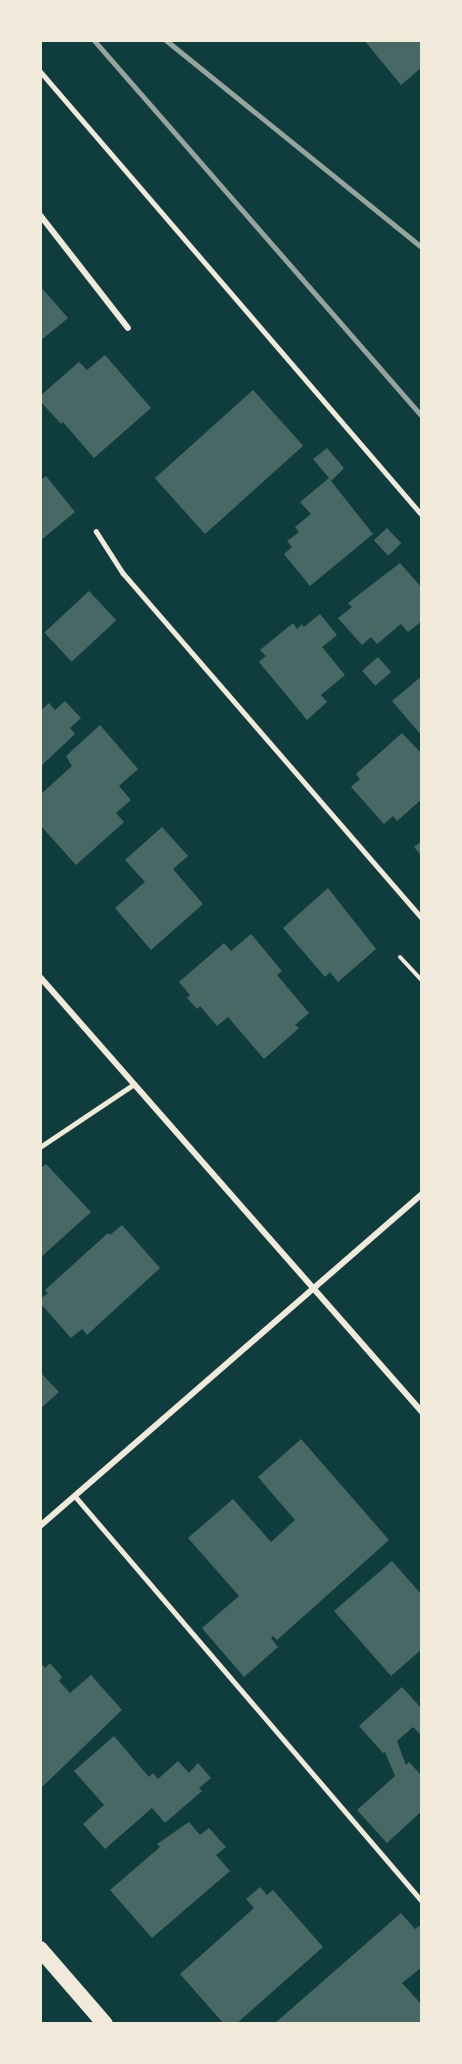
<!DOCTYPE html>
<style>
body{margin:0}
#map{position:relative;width:462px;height:2064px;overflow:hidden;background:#0f3d3e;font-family:"Source Sans 3",sans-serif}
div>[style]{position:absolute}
.building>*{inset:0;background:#486865;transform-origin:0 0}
.path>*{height:4px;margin:-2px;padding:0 2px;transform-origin:2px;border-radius:2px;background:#f1e9da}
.service>*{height:4.5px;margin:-2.25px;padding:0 2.25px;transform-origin:2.25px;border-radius:2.25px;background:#f1e9da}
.minor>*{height:6px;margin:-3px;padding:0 3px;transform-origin:3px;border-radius:3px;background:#f1e9da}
.trunk>*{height:16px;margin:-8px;padding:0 8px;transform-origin:8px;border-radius:8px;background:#f1e9da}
.rail>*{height:4.5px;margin:-2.25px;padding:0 2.25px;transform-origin:2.25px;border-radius:2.25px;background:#97a49c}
span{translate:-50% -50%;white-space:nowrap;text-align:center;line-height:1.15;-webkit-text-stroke:4.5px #f1e9da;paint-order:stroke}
.frame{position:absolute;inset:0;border:42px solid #f1e9da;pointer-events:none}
</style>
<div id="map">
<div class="building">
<div style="clip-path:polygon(364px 40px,418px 40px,422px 44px,422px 67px,401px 85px)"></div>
<div style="clip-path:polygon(40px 286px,68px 318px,40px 341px)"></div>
<div style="clip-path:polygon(105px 355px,151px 408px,94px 458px,63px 422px,61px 424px,40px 401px,40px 396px,79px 362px,87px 370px)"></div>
<div style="left:253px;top:390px;width:75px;height:132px;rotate:48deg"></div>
<div style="clip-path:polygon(327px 448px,344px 468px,331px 481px,373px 534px,310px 586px,284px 554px,292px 547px,287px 541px,299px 532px,295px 527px,311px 514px,300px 502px,329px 478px,313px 459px)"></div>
<div style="clip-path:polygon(46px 476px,75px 512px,40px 541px,40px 481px)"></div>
<div style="left:387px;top:528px;width:21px;height:18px;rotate:47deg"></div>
<div style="clip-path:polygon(400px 563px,422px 588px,422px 621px,408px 632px,401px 624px,377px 644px,371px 637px,362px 645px,338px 618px,352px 607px,348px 603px)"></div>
<div style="left:89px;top:591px;width:40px;height:61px;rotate:47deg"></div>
<div style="clip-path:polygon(320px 614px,337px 635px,322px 647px,345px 675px,321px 695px,327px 702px,307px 720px,259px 662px,266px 656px,260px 650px,293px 623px,297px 629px,302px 624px,304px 627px)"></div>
<div style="left:378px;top:657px;width:20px;height:21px;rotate:49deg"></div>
<div style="clip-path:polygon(422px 676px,422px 736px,392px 701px)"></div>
<div style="clip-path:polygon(65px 701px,81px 718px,70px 728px,75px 734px,42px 765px,40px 711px,49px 703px,55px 710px)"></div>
<div style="clip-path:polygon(100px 725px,138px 769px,119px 786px,131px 800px,116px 813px,124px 822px,76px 865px,40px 825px,40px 795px,72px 766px,66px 756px)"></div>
<div style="clip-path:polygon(402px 733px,422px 754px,422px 799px,397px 821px,393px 816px,384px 824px,351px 787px,360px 779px,356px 774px)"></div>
<div style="clip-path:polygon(162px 827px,188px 856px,173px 869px,203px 904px,151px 950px,115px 908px,145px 882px,125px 860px)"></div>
<div style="clip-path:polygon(422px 841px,422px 856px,414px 847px)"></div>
<div style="clip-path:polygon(328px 888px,376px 949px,338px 982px,330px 972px,325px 977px,283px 928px)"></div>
<div style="clip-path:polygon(251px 934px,282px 971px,277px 975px,309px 1013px,295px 1025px,299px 1028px,264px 1059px,228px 1017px,217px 1026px,200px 1006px,197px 1009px,187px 998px,190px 995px,179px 982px,224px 943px,231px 951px)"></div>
<div style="clip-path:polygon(46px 1164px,91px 1212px,40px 1258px,40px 1169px)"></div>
<div style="clip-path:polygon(122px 1225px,160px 1268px,87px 1335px,82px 1329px,71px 1338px,40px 1303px,40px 1299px,48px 1293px,45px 1290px,108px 1233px,110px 1235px)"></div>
<div style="clip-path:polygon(40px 1372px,59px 1392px,40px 1409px)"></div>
<div style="clip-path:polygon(301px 1439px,389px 1540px,277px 1640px,273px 1636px,271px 1638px,278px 1647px,244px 1677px,202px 1628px,239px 1596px,188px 1538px,233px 1499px,271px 1542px,295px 1520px,258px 1477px)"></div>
<div style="clip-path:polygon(392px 1561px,422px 1595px,422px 1649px,391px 1676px,334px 1611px)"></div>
<div style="clip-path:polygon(40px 1662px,45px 1668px,50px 1663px,62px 1677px,59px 1681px,70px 1693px,91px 1675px,122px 1710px,40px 1789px)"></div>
<div style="clip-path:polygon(402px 1687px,422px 1709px,422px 1736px,413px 1727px,397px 1741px,406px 1765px,409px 1762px,422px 1776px,422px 1811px,387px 1843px,357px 1810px,395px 1776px,385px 1752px,383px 1753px,359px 1726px)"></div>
<div style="clip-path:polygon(114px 1736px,149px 1777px,153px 1773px,158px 1779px,178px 1761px,189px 1773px,198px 1763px,211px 1778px,199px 1788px,202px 1791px,165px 1823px,152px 1808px,105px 1849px,83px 1824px,104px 1805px,74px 1771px)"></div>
<div style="clip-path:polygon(189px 1822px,200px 1835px,209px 1828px,226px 1847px,216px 1855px,230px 1871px,152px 1938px,110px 1890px,160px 1847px,157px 1844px)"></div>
<div style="clip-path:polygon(260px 1887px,267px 1895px,273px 1890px,323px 1947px,236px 2024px,224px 2024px,180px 1974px,254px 1908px,246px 1899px)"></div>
<div style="clip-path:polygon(401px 1913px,415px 1929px,419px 1926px,422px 1929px,422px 1967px,402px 1983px,422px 2005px,422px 2024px,274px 2024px)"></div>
</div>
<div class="path">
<div style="left:400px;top:957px;width:33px;rotate:47deg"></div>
</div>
<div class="service">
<div style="left:40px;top:71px;width:586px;rotate:49.29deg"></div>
<div style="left:96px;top:531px;width:50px;rotate:57.3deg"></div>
<div style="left:123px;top:573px;width:457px;rotate:49.1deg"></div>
<div style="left:40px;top:1147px;width:113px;rotate:-33.8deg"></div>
<div style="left:75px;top:1496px;width:533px;rotate:49.41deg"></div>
</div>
<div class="minor">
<div style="left:40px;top:215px;width:143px;rotate:52.1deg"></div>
<div style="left:40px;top:977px;width:579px;rotate:48.71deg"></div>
<div style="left:40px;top:1526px;width:506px;rotate:-40.99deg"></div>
</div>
<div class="trunk">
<div style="left:40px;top:1949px;width:99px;rotate:49.1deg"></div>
</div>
<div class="rail">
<div style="left:94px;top:40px;width:499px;rotate:48.9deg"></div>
<div style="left:166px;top:40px;width:329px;rotate:39deg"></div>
</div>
<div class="frame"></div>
</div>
